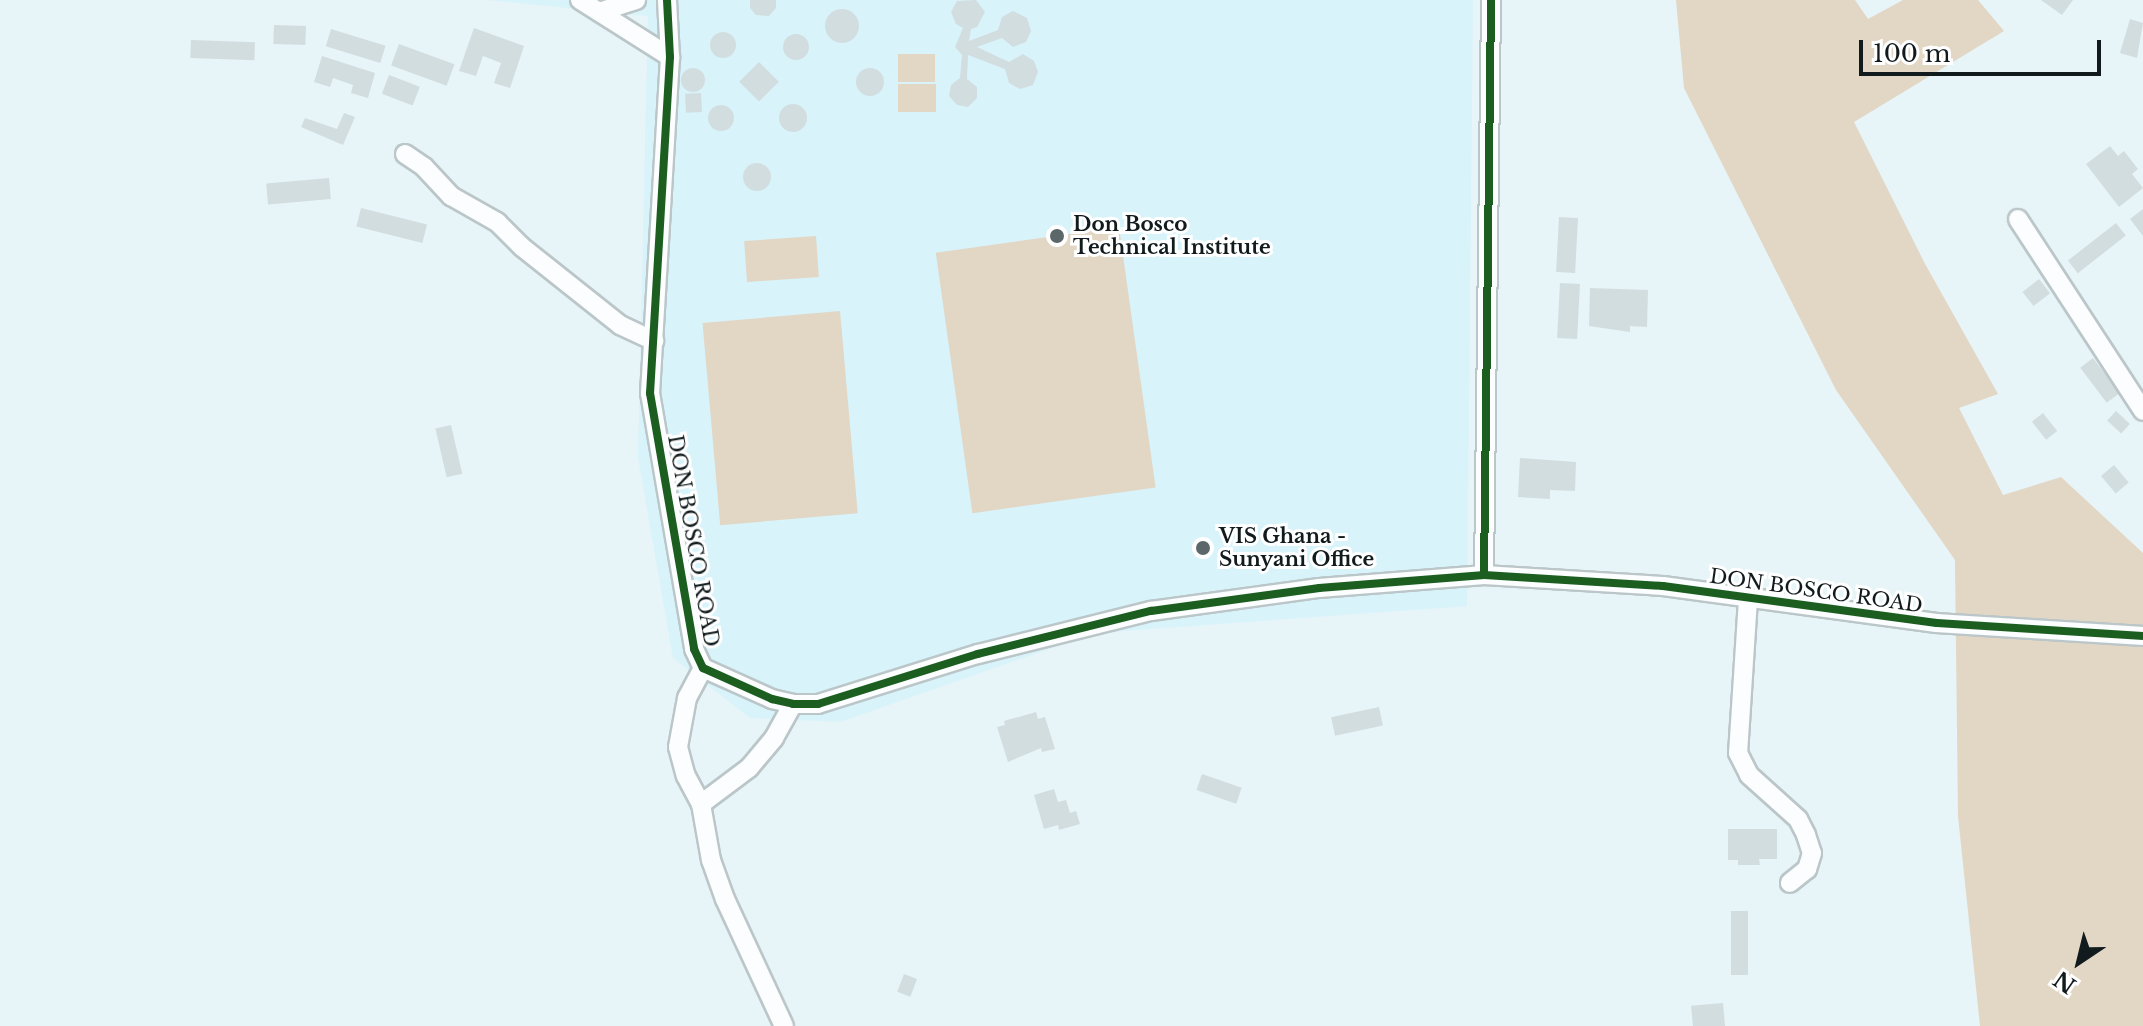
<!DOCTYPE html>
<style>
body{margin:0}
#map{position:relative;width:2143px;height:1026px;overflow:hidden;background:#e7f4f8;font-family:"Libre Baskerville",serif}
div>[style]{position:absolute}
.built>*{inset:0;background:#d8f3fa}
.green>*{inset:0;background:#e2d6c5;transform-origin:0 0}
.building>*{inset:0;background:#d2dde0;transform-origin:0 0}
.round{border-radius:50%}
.roads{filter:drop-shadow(2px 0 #bbc6c9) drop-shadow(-2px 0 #bbc6c9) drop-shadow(0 2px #bbc6c9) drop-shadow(0 -2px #bbc6c9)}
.minor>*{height:18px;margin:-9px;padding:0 9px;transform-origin:9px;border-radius:9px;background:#fbfdfe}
.cycleway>*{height:8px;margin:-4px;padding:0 4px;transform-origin:4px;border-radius:4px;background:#1b5e20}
.dots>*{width:22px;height:22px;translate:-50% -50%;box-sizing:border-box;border:4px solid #fff;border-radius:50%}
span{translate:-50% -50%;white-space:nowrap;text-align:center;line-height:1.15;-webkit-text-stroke:6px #fff;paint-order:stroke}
.poi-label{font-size:20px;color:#111b1e;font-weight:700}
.left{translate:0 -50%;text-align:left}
.street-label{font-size:20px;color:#111b1e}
.north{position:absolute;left:2039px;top:922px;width:80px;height:80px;-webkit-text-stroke:6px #fff;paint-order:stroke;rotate:215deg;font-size:22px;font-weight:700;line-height:32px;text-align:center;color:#111b1e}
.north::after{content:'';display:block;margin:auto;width:28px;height:36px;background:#111b1e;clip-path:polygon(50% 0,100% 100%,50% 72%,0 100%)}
.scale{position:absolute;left:1859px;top:40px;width:242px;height:36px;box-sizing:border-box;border:4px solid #111b1e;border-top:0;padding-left:10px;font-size:24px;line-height:28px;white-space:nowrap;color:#111b1e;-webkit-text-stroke:6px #fff;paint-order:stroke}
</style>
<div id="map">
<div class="built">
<div style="clip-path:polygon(487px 0,1473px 0,1467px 606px,1095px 633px,840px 722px,750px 718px,673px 658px,638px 457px,648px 16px)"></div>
</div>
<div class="green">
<div style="clip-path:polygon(1676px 0,1855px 0,1868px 19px,1903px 0,1978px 0,2004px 31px,1854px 122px,1924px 262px,1998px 394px,1959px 408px,2003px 495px,2061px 477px,2143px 553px,2143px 1026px,1980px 1026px,1958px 816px,1955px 560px,1836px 390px,1684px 88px)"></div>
<div style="left:935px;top:54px;width:28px;height:37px;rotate:90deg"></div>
<div style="left:936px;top:84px;width:28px;height:38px;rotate:90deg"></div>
<div style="left:1119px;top:227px;width:263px;height:185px;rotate:82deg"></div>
<div style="left:816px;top:236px;width:41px;height:72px;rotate:86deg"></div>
<div style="left:840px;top:311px;width:203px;height:138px;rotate:85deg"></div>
</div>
<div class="building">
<div style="clip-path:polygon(750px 0,776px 0,776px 8px,769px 16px,756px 15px,750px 8px)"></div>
<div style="clip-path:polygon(976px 0,985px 12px,977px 27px,971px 29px,969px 41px,998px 30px,1002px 17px,1013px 11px,1027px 18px,1031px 31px,1026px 42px,1013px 47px,1002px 38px,977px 47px,1009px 62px,1023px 54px,1034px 61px,1038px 72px,1033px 85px,1020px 89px,1009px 83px,1005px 69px,968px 55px,967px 79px,977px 87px,977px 98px,968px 107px,957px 105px,949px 96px,951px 85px,960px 78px,962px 55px,955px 47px,963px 28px,956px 24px,951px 12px,957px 1px)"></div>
<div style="clip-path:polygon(2041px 0,2073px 0,2062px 15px)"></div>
<div class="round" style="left:825px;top:9px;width:34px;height:34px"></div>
<div style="clip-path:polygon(2130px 19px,2143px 23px,2137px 58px,2120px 53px)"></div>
<div style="left:274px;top:25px;width:32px;height:19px;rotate:2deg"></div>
<div style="clip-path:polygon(474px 28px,524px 46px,510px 88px,494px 83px,501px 63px,483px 56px,476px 76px,459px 71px)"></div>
<div style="left:331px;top:29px;width:57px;height:18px;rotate:17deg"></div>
<div class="round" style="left:710px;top:32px;width:26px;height:26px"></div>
<div class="round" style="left:783px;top:34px;width:26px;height:26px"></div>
<div style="left:191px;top:40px;width:64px;height:18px;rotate:2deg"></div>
<div style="left:399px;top:44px;width:59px;height:23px;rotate:20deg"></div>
<div style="clip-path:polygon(322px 56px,375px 73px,368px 98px,351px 93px,353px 85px,333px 78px,330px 87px,314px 82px)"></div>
<div style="left:759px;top:62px;width:28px;height:28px;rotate:45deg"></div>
<div class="round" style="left:856px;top:68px;width:28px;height:28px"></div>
<div class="round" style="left:681px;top:68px;width:24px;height:24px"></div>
<div style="left:389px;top:75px;width:33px;height:20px;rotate:21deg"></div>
<div style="left:701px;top:93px;width:19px;height:16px;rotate:87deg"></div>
<div class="round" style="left:779px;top:104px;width:28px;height:28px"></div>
<div class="round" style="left:708px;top:105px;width:26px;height:26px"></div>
<div style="clip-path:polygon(344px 113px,355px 117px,343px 145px,301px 127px,305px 118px,337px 129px)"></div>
<div style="clip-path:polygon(2110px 146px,2118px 156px,2124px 151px,2138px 169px,2132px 174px,2143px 188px,2119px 207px,2086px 164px)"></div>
<div class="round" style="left:743px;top:163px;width:28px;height:28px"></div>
<div style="left:329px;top:178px;width:21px;height:63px;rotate:85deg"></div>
<div style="left:361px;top:208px;width:68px;height:19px;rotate:14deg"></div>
<div style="clip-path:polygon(2143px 209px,2143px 236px,2130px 219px)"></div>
<div style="left:1559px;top:217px;width:19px;height:55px;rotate:3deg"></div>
<div style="left:2116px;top:223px;width:16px;height:61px;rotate:52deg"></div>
<div style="left:2039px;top:279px;width:18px;height:21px;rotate:52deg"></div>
<div style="left:1560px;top:283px;width:20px;height:55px;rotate:3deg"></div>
<div style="clip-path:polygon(1590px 288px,1648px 290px,1647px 327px,1630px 326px,1630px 332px,1589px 326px)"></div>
<div style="left:2093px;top:358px;width:44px;height:16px;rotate:53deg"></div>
<div style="left:2116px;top:411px;width:19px;height:13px;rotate:43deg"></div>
<div style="left:2043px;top:413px;width:23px;height:14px;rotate:52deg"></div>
<div style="left:451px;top:425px;width:50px;height:16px;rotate:77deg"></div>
<div style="clip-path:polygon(1520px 458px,1576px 462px,1575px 491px,1550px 490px,1550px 499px,1518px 497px)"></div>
<div style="left:2114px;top:465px;width:23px;height:17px;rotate:50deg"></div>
<div style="left:1379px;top:707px;width:19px;height:49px;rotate:78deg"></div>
<div style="clip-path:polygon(1036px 712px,1038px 719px,1045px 717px,1055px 749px,1042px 752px,1041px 748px,1008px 762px,997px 727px,1005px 725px,1004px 721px)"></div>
<div style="left:1202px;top:774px;width:42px;height:17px;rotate:19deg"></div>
<div style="clip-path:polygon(1054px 789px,1058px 802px,1066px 800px,1070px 813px,1076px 811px,1080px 824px,1059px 830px,1058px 825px,1044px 829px,1034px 795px)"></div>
<div style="clip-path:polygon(1728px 829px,1777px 829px,1777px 859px,1759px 859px,1760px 865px,1738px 865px,1738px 860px,1728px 860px)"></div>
<div style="left:1731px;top:911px;width:17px;height:64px"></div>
<div style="left:904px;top:974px;width:14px;height:19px;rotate:21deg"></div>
<div style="left:1723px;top:1003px;width:23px;height:32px;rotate:85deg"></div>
</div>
<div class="roads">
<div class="minor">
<div style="left:580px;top:0;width:107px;rotate:32.3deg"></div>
<div style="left:667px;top:0;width:57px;rotate:87deg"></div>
<div style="left:670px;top:57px;width:337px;rotate:93.4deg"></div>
<div style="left:650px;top:393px;width:260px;rotate:80.2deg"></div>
<div style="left:694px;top:649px;width:21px;rotate:65deg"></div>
<div style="left:703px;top:668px;width:76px;rotate:24.2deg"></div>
<div style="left:772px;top:699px;width:22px;rotate:13deg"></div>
<div style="left:793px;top:704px;width:25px"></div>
<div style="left:818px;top:704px;width:168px;rotate:-17.4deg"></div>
<div style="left:978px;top:654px;width:178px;rotate:-14deg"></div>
<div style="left:1151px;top:611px;width:170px;rotate:-7.8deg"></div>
<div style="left:1319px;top:588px;width:166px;rotate:-4.5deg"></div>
<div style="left:1484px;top:575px;width:179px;rotate:3.5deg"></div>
<div style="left:1663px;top:586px;width:276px;rotate:7.7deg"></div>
<div style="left:1937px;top:623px;width:206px;rotate:3.6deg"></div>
<div style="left:602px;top:11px;width:36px;rotate:-18deg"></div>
<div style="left:405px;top:154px;width:23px;rotate:34deg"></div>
<div style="left:424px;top:167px;width:40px;rotate:47deg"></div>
<div style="left:451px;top:196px;width:53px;rotate:29.5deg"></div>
<div style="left:497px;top:222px;width:35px;rotate:45deg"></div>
<div style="left:522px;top:247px;width:125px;rotate:38.5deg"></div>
<div style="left:620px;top:325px;width:38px;rotate:25deg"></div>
<div style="left:2018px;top:219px;width:229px;rotate:56.9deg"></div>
<div style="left:1484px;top:575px;width:575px;rotate:-89.3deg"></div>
<div style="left:1748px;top:599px;width:154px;rotate:93.7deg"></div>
<div style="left:1738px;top:753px;width:25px;rotate:63deg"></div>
<div style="left:1749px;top:775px;width:66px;rotate:41.9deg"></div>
<div style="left:1798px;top:819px;width:18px;rotate:63deg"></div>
<div style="left:1806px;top:835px;width:19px;rotate:72deg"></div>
<div style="left:1812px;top:853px;width:17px;rotate:107deg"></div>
<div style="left:1807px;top:869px;width:22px;rotate:141deg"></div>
<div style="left:703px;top:668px;width:34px;rotate:118deg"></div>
<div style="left:687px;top:698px;width:50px;rotate:100.4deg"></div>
<div style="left:678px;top:747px;width:30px;rotate:75deg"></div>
<div style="left:686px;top:776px;width:32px;rotate:62deg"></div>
<div style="left:701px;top:804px;width:57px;rotate:79.9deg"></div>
<div style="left:711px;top:860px;width:41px;rotate:70.3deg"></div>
<div style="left:725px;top:899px;width:140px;rotate:65.1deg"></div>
<div style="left:701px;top:804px;width:60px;rotate:-36.9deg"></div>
<div style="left:749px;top:768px;width:39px;rotate:-50deg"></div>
<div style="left:774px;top:738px;width:39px;rotate:-61deg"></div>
</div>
</div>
<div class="cycleway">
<div style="left:667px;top:0;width:57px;rotate:87deg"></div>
<div style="left:670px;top:57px;width:337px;rotate:93.4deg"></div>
<div style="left:650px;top:393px;width:260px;rotate:80.2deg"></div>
<div style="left:694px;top:649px;width:21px;rotate:65deg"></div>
<div style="left:703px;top:668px;width:76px;rotate:24.2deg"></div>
<div style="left:772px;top:699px;width:22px;rotate:13deg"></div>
<div style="left:793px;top:704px;width:25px"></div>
<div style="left:818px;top:704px;width:168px;rotate:-17.4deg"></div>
<div style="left:978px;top:654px;width:178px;rotate:-14deg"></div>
<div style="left:1151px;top:611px;width:170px;rotate:-7.8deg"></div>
<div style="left:1319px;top:588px;width:166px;rotate:-4.5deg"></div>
<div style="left:1484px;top:575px;width:179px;rotate:3.5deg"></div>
<div style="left:1663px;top:586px;width:276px;rotate:7.7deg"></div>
<div style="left:1937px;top:623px;width:206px;rotate:3.6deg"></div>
<div style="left:1484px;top:575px;width:575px;rotate:-89.3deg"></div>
</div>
<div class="dots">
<div style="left:1057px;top:236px;background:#5c676a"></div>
<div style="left:1203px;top:548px;background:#5c676a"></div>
</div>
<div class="poi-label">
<span class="left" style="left:1073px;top:236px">Don Bosco<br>Technical Institute</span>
<span class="left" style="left:1219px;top:548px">VIS Ghana -<br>Sunyani Office</span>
</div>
<div class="street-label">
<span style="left:693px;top:541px;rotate:80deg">DON BOSCO ROAD</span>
<span style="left:1816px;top:591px;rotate:8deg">DON BOSCO ROAD</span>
</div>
<div class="north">N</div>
<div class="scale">100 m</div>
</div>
